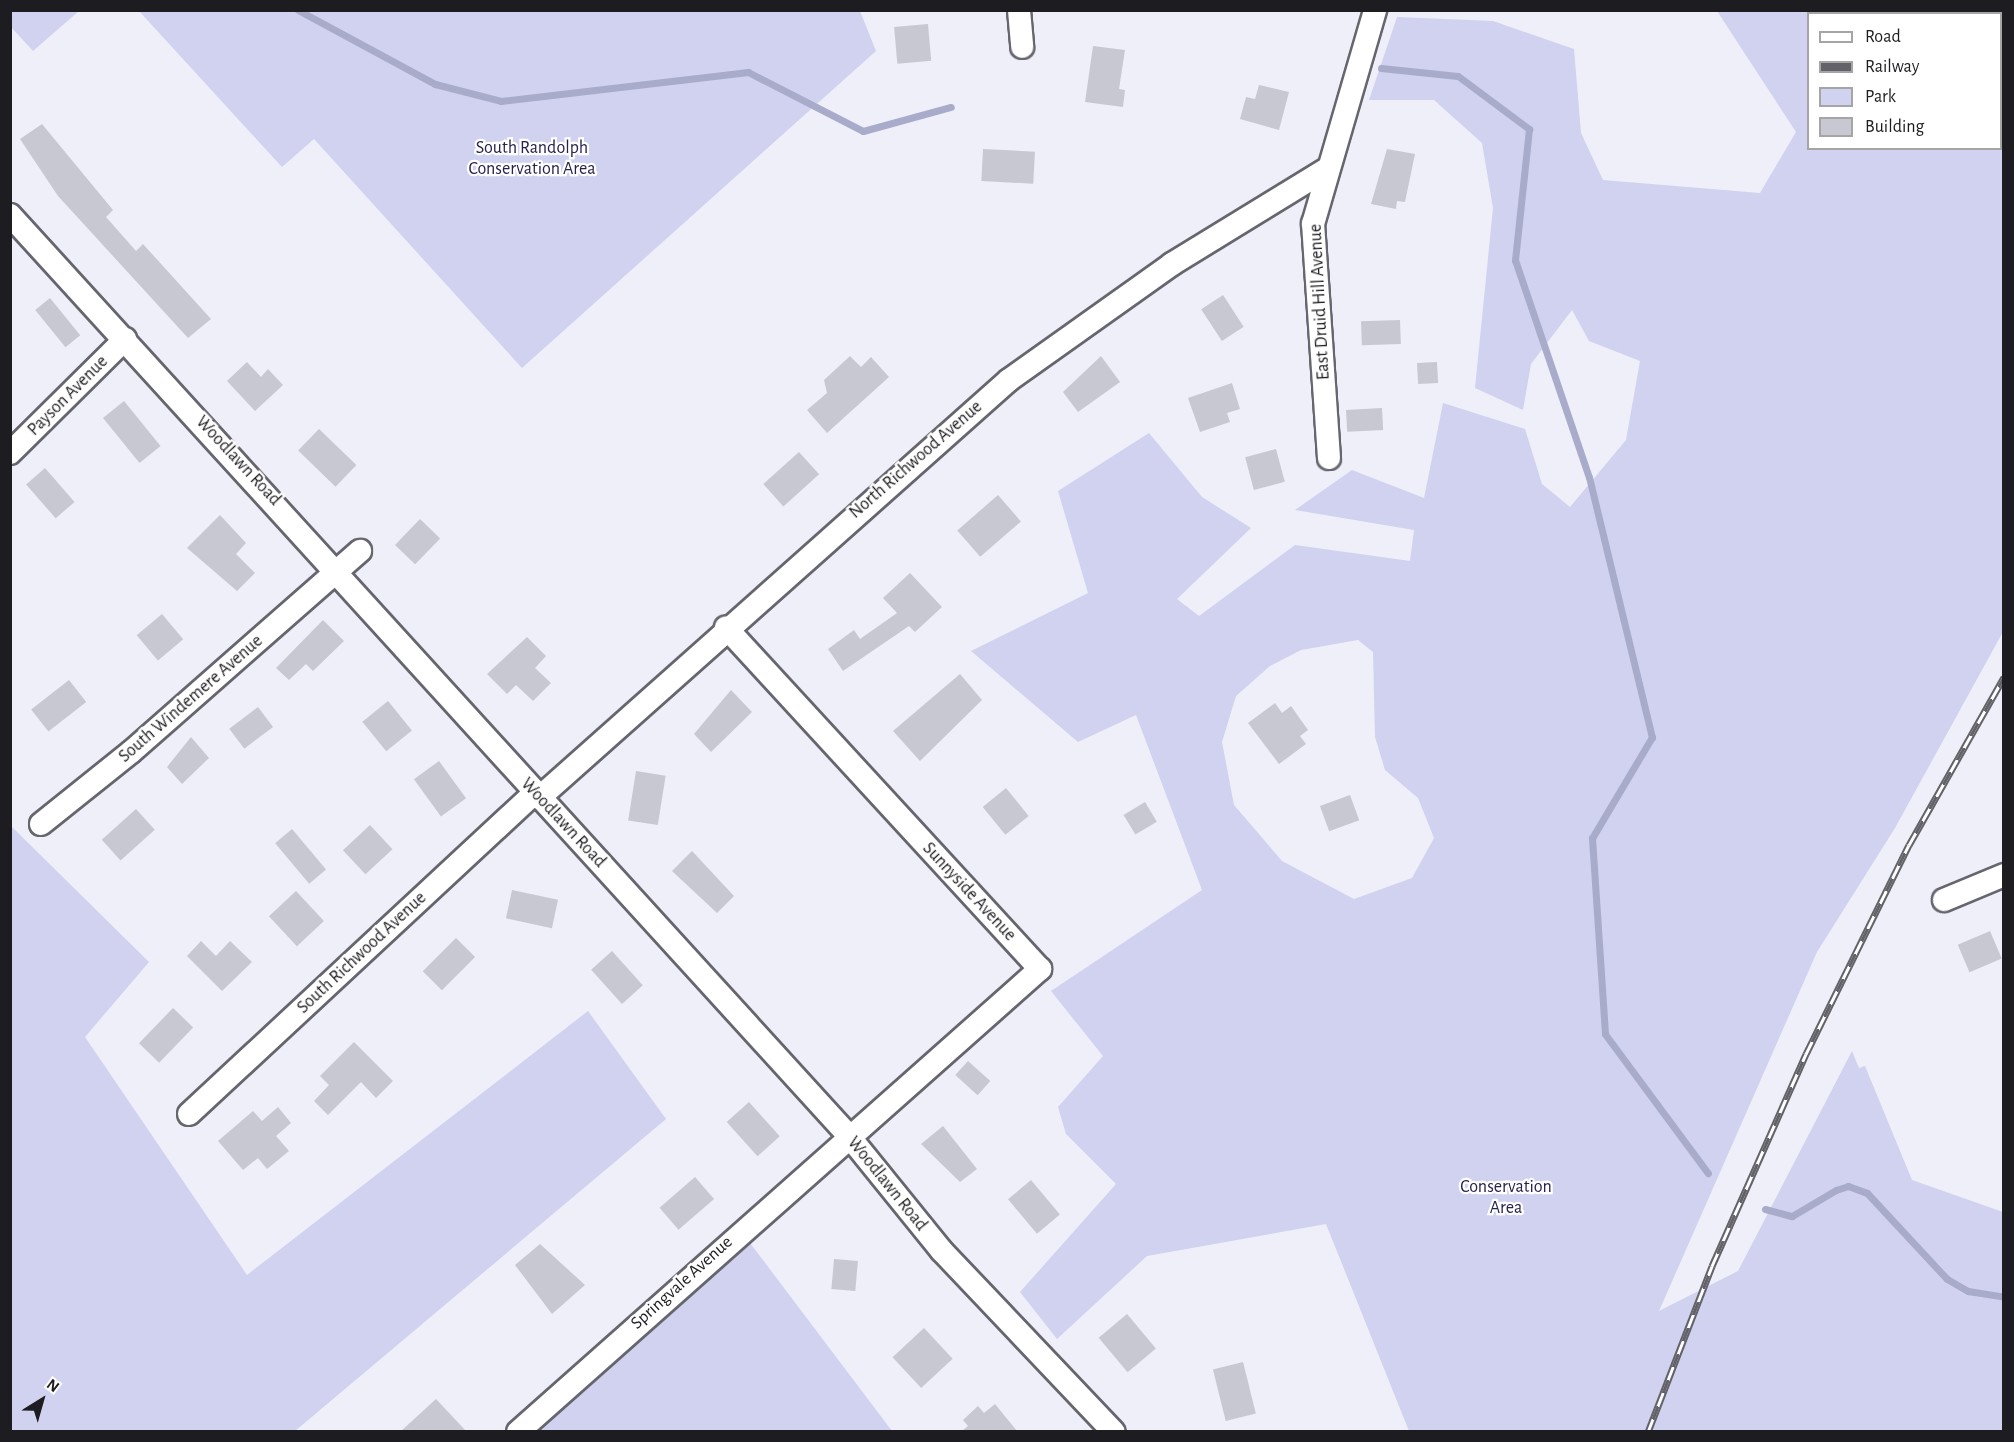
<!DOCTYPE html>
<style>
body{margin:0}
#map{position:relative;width:2014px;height:1442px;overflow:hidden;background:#eeeff8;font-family:"Alegreya Sans",sans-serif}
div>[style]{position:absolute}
.green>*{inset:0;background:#d0d2f0}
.stream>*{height:7px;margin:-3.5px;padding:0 3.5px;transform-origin:3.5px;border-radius:3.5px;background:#a9abcb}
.building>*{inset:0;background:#c7c8d1;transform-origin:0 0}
.roads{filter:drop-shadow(2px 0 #65666e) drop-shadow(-2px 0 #65666e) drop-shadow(0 2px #65666e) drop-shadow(0 -2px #65666e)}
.minor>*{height:22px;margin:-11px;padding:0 11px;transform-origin:11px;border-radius:11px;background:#fff}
.rail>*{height:7px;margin-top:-3.5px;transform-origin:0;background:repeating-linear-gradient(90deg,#fff 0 14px,#626268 0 28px);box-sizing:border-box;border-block:2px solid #626268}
span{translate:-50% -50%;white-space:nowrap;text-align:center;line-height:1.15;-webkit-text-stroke:4.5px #fff;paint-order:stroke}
.park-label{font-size:18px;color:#25224d}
.street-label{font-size:18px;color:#1d1d21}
.frame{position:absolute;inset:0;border:12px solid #1d1d21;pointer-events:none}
.legend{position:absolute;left:1807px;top:12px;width:195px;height:138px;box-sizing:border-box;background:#fff;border:2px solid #a5a5a6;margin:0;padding:8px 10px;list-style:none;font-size:18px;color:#1d1d21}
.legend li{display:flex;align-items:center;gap:12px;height:30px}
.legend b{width:30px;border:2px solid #a5a5a6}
.north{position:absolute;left:12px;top:1370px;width:60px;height:60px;-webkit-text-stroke:4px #fff;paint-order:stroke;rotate:37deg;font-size:16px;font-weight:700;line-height:24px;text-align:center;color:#1d1d21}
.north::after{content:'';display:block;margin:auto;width:21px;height:27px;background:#1d1d21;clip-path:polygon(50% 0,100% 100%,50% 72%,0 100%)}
</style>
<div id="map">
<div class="green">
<div style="clip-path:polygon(11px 10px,79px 10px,79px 11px,33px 51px,11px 27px)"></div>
<div style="clip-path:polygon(139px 11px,860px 11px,876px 51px,522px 368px,314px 139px,282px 167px)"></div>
<div style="clip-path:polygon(evenodd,1717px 11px,2003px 11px,2004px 630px,1895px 828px,1817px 952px,1659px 1311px,1738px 1271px,1852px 1051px,1859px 1068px,1865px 1066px,1912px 1180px,2003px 1212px,2003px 1431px,1409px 1431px,1326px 1224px,1147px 1256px,1057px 1339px,1020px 1292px,1116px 1184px,1066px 1134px,1058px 1107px,1103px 1056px,1051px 991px,1202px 890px,1136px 715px,1078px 742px,971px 651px,1088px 593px,1058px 491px,1149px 433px,1202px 497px,1251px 528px,1177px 599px,1199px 616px,1295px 545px,1410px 561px,1414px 530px,1295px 510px,1352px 470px,1424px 498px,1443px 403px,1525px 429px,1542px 484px,1570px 507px,1626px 440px,1640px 361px,1589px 341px,1572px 310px,1531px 364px,1523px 410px,1475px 388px,1493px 208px,1482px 143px,1434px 100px,1369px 100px,1397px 17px,1493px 21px,1574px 49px,1581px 133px,1603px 180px,1760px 193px,1796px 132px,1717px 11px,1808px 14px,2000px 14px,2000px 148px,1808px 148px,1808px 14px,1717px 11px,1358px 640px,1373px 652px,1375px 737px,1385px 770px,1418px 798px,1434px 838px,1412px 878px,1354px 899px,1282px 861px,1234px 805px,1222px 742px,1236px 696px,1270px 666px,1301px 650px,1358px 640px)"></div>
<div style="clip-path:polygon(10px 825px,149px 962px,85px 1037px,247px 1275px,588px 1011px,666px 1119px,295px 1431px,11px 1431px)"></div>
<div style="clip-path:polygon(741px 1231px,892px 1431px,518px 1432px)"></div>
</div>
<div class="stream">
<div style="left:298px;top:10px;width:156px;rotate:28.4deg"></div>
<div style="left:435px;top:84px;width:68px;rotate:14.4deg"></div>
<div style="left:501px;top:101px;width:249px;rotate:-6.7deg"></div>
<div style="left:748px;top:72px;width:129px;rotate:27.2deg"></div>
<div style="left:863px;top:131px;width:91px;rotate:-15.3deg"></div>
<div style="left:1381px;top:68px;width:77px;rotate:5.9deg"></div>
<div style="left:1458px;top:76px;width:89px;rotate:36.7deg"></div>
<div style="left:1529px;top:129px;width:132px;rotate:96.1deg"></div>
<div style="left:1515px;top:260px;width:229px;rotate:71.2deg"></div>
<div style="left:1589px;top:477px;width:268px;rotate:76.4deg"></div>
<div style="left:1652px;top:737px;width:117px;rotate:120.7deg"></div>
<div style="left:1592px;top:838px;width:196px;rotate:86.2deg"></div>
<div style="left:1605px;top:1034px;width:173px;rotate:53.5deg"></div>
<div style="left:1765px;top:1209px;width:28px;rotate:15deg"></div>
<div style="left:1792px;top:1216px;width:51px;rotate:-30.6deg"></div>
<div style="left:1836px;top:1190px;width:13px;rotate:-18deg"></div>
<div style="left:1848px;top:1186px;width:20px;rotate:20deg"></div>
<div style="left:1867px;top:1193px;width:117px;rotate:47.1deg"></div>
<div style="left:1947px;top:1279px;width:24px;rotate:30deg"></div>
<div style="left:1968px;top:1291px;width:36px;rotate:9deg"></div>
</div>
<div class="building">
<div style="left:928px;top:24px;width:37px;height:34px;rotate:85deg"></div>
<div style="clip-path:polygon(1093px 46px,1125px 50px,1119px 89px,1125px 90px,1123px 107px,1085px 102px)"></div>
<div style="clip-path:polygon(1259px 85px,1289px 92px,1279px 130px,1240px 119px,1246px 97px,1255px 99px)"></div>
<div style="clip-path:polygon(42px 124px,113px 210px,106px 217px,136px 251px,143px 244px,211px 319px,188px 338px,58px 196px,20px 139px)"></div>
<div style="left:983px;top:149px;width:52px;height:32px;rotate:3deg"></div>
<div style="clip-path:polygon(1387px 149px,1415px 154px,1405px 202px,1397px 201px,1396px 209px,1371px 204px)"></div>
<div style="left:1223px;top:295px;width:38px;height:26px;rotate:57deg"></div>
<div style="left:50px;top:298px;width:48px;height:19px;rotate:51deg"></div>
<div style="left:1400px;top:320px;width:24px;height:39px;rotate:88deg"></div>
<div style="clip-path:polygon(850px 356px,861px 367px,871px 357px,889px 377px,827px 433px,807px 410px,827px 393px,824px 380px)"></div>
<div style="clip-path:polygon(1101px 356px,1120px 382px,1078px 412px,1063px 392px)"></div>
<div style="clip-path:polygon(247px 362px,261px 377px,268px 369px,283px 385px,255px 411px,227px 381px)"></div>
<div style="left:1437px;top:362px;width:21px;height:20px;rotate:87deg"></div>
<div style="clip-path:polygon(1232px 383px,1240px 409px,1227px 413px,1230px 422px,1200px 432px,1188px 398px)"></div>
<div style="left:124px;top:401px;width:58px;height:27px;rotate:51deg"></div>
<div style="left:1382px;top:408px;width:22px;height:36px;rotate:87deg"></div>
<div style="left:319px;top:429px;width:52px;height:30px;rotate:44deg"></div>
<div style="left:1276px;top:449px;width:34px;height:32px;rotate:75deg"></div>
<div style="left:799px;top:452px;width:30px;height:48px;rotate:48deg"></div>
<div style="left:45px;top:468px;width:45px;height:25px;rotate:49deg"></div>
<div style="left:998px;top:495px;width:35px;height:54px;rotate:49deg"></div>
<div style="clip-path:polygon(220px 515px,246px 543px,236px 554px,255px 573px,237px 591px,187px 548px)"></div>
<div style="left:420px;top:519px;width:28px;height:36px;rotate:44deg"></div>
<div style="clip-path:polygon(910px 573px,942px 607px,915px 632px,909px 626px,843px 671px,828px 649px,854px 630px,860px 639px,897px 613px,883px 598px)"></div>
<div style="left:162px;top:614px;width:33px;height:33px;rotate:50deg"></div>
<div style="clip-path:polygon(323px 620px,344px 641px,313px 671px,306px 664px,289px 680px,276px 668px)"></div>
<div style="clip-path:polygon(527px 637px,546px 656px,535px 668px,551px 683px,533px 701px,516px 685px,507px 694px,487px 674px)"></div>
<div style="clip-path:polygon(960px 674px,982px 700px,920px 761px,893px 731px)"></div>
<div style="left:69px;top:680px;width:28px;height:48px;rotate:52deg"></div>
<div style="clip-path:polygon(731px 690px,752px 712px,711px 752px,694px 734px)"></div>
<div style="left:388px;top:701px;width:38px;height:33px;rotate:51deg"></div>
<div style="clip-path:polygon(1275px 703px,1282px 713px,1291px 706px,1308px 730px,1300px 736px,1306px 744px,1279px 764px,1248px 723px)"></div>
<div style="left:258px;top:707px;width:25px;height:36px;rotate:53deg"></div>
<div style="clip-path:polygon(191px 737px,209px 758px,182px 784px,167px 767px)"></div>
<div style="left:439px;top:761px;width:46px;height:31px;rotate:54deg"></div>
<div style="left:636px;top:771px;width:30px;height:50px;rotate:9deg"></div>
<div style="left:1006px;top:788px;width:36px;height:30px;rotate:51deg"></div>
<div style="left:1350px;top:795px;width:27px;height:32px;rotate:70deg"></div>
<div style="left:1145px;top:802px;width:23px;height:25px;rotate:59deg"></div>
<div style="left:136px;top:809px;width:28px;height:46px;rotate:48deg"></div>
<div style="left:370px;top:825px;width:33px;height:37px;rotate:47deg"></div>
<div style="left:292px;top:829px;width:53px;height:22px;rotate:50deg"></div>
<div style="clip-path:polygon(692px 851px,734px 896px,717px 913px,672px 871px)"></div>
<div style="left:512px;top:890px;width:47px;height:29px;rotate:12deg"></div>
<div style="left:296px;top:891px;width:41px;height:37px;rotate:47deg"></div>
<div style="left:1990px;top:931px;width:30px;height:35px;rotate:67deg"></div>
<div style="left:456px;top:938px;width:27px;height:47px;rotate:45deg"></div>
<div style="clip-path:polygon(201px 941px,216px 956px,230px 941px,252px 962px,222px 991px,187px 956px)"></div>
<div style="left:612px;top:951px;width:46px;height:28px;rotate:48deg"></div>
<div style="left:173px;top:1008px;width:28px;height:49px;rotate:44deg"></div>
<div style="clip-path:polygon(354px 1042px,393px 1081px,376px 1098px,361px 1082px,328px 1115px,314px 1101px,329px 1085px,320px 1076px)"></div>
<div style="left:968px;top:1061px;width:30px;height:19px;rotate:42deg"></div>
<div style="left:749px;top:1102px;width:46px;height:30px;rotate:48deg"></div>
<div style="clip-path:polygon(278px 1107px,291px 1123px,276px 1136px,289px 1151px,267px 1169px,258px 1158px,243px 1170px,218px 1141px,253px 1111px,262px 1121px)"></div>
<div style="clip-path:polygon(943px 1126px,977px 1169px,960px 1182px,921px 1144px)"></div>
<div style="left:695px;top:1177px;width:29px;height:47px;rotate:49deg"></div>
<div style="left:1031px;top:1180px;width:45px;height:30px;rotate:50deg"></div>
<div style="clip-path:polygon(540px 1244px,585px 1285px,552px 1314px,515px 1265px)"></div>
<div style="left:834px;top:1259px;width:24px;height:30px;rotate:5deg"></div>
<div style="left:1127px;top:1314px;width:45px;height:37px;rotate:50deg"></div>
<div style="left:924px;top:1328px;width:42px;height:43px;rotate:47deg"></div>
<div style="left:1243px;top:1362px;width:53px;height:31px;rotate:76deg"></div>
<div style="clip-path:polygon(436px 1399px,466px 1431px,401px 1431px)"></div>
<div style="clip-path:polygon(995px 1404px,1017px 1431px,962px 1431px,968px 1426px,963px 1420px,978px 1406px,984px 1413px)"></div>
</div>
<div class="roads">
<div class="minor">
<div style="left:1019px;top:10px;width:37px;rotate:85deg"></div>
<div style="left:10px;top:215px;width:1244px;rotate:47.67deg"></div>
<div style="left:848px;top:1135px;width:148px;rotate:51deg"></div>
<div style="left:941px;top:1250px;width:251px;rotate:46.5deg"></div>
<div style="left:10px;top:453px;width:162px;rotate:-44.7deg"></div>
<div style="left:1329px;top:458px;width:235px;rotate:-93.9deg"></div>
<div style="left:1313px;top:224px;width:223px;rotate:-73.8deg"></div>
<div style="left:539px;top:798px;width:629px;rotate:-41.65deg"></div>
<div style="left:1009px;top:380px;width:200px;rotate:-35.4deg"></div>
<div style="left:1172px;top:264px;width:182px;rotate:-31.5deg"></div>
<div style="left:41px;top:824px;width:115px;rotate:-38.7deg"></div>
<div style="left:131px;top:752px;width:305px;rotate:-41.3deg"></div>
<div style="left:1944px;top:900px;width:65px;rotate:-22.6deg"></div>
<div style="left:189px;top:1114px;width:472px;rotate:-42.9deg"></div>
<div style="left:518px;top:1432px;width:698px;rotate:-41.57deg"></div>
<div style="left:1040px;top:969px;width:464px;rotate:-132.6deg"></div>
</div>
</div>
<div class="rail">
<div style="left:1648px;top:1432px;width:178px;rotate:-68.9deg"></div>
<div style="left:1712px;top:1266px;width:232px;rotate:-66.1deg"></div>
<div style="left:1806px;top:1054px;width:233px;rotate:-63.8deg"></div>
<div style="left:1909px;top:845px;width:193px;rotate:-60.5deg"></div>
</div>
<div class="park-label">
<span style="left:532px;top:159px">South Randolph<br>Conservation Area</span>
<span style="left:1506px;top:1198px">Conservation<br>Area</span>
</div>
<div class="street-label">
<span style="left:1320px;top:302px;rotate:-93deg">East Druid Hill Avenue</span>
<span style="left:68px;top:396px;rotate:-45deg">Payson Avenue</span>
<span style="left:916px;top:460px;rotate:-41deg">North Richwood Avenue</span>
<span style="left:238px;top:461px;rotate:47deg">Woodlawn Road</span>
<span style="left:191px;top:699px;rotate:-41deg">South Windemere Avenue</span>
<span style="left:563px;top:823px;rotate:47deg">Woodlawn Road</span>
<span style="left:969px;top:892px;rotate:47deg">Sunnyside Avenue</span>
<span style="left:362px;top:953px;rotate:-43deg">South Richwood Avenue</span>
<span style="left:887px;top:1184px;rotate:51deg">Woodlawn Road</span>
<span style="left:682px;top:1283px;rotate:-42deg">Springvale Avenue</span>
</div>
<div class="frame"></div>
<ul class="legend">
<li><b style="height:8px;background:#fff"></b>Road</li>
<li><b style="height:8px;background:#626268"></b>Railway</li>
<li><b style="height:16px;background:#d0d2f0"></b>Park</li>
<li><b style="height:16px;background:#c7c8d1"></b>Building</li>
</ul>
<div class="north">N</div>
</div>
